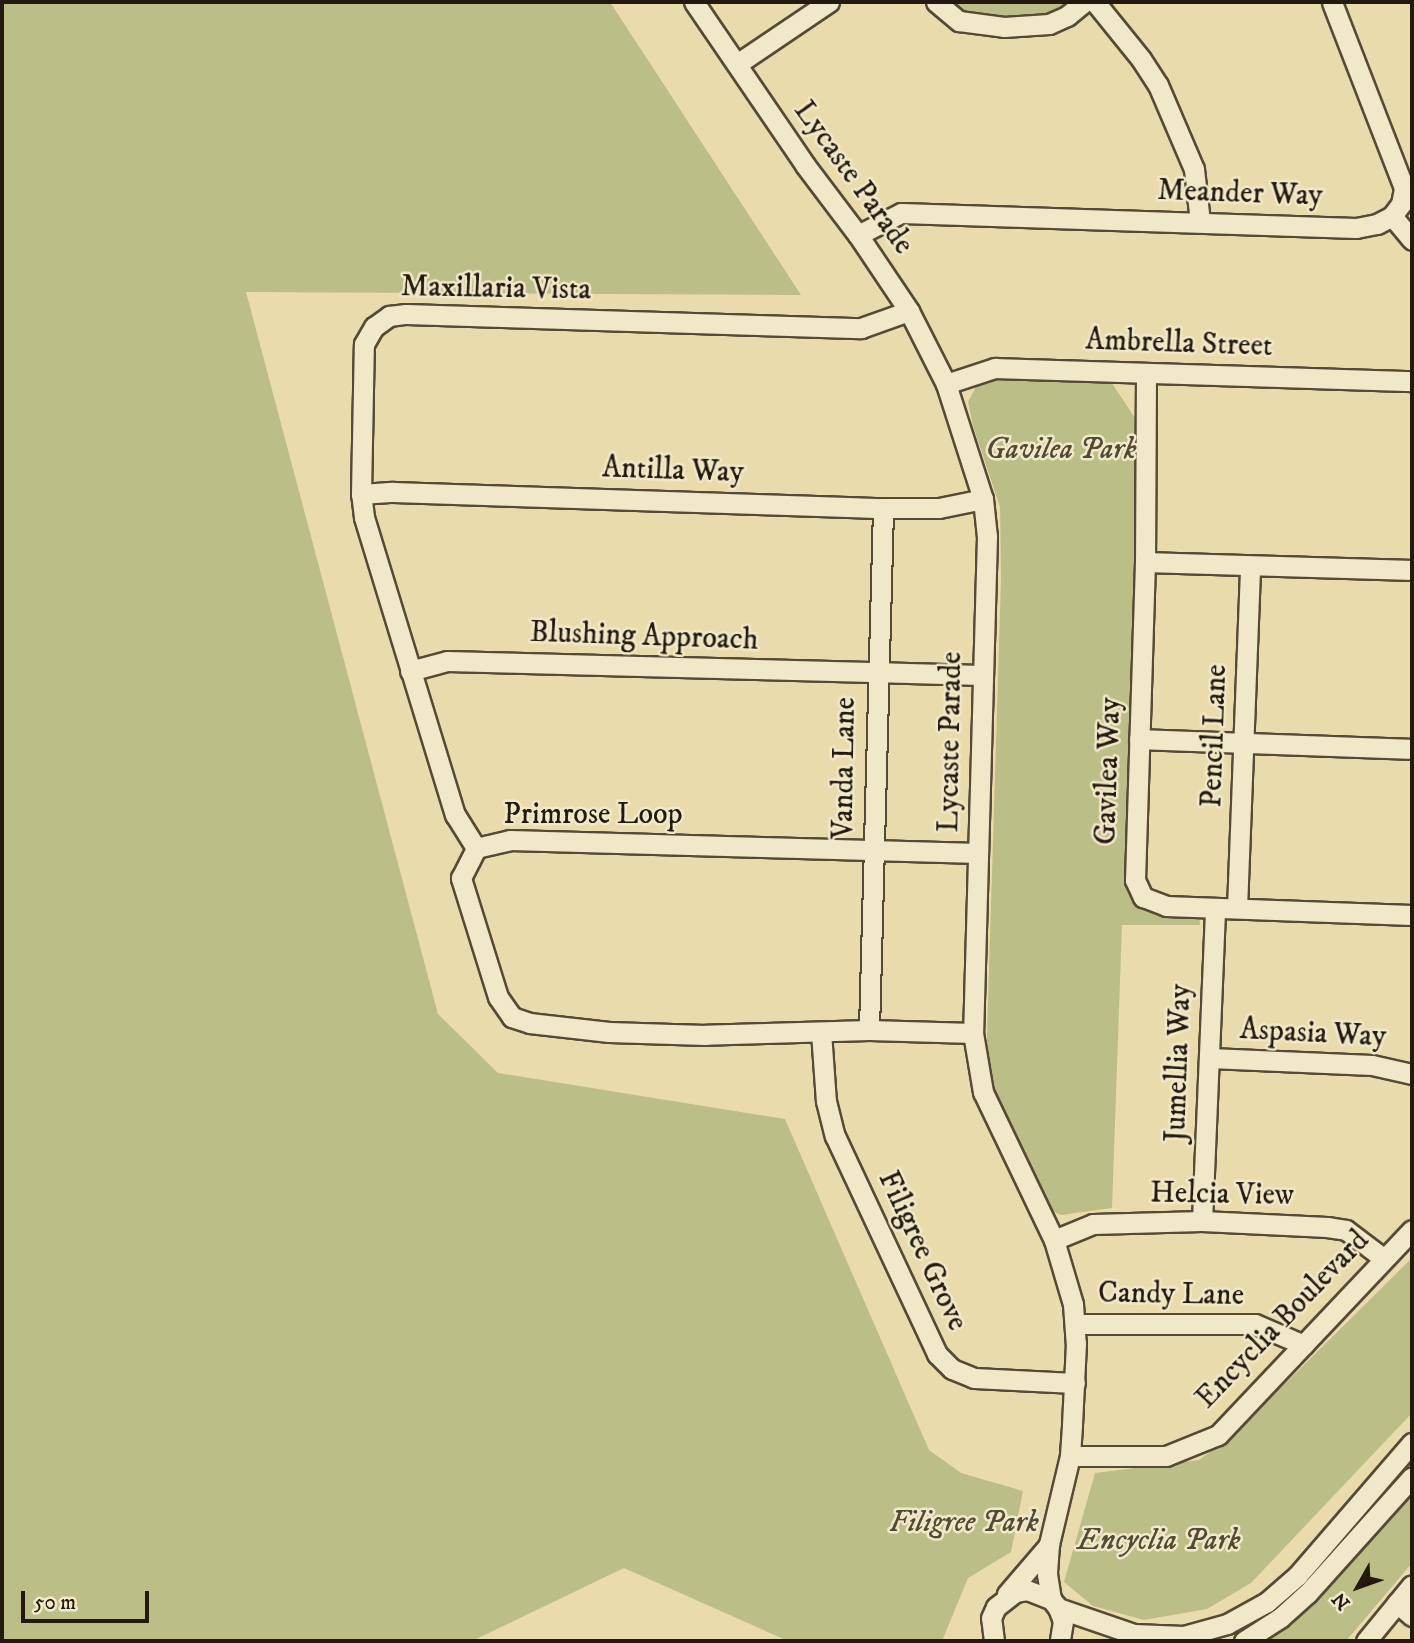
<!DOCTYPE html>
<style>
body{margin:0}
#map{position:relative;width:1414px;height:1643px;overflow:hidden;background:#eadbad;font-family:"IM FELL DW Pica",serif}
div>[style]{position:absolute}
.green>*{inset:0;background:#bbbe86}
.roads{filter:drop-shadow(2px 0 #554a36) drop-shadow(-2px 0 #554a36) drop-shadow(0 2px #554a36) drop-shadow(0 -2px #554a36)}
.minor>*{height:19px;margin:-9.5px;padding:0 9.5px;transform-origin:9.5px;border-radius:9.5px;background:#f1e8ca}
span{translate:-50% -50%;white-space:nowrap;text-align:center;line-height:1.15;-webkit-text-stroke:5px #f1e8ca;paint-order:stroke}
.street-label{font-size:30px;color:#23190f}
.park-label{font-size:30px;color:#514b33;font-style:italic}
.frame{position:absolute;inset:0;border:4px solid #23190f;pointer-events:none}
.north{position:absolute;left:1323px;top:1552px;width:70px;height:70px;-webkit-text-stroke:5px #f1e8ca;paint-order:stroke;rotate:230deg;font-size:19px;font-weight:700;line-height:28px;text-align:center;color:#23190f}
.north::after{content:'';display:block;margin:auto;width:24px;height:32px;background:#23190f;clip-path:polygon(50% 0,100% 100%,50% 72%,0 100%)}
.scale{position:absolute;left:21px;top:1591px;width:128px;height:32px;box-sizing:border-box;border:4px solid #23190f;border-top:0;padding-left:9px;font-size:21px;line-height:24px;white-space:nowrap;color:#23190f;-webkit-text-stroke:5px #f1e8ca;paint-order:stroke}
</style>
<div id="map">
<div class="green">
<div style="clip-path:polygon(2px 2px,610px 2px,801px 295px,246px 292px,438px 1014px,498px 1073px,785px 1119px,929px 1450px,961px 1473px,1023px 1491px,1011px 1552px,968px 1578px,942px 1641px,788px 1641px,624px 1568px,472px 1641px,2px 1641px)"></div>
<div style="clip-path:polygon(952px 2px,1072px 2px,1041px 17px,1006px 19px,972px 15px)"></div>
<div style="clip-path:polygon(996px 375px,1108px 377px,1137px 421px,1127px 887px,1149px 911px,1199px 916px,1200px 925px,1122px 925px,1112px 1208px,1061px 1215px,1047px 1209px,1000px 1108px,986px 1069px,1001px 578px,1000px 507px,973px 426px,968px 402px,976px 387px)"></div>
<div style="clip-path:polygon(1412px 1258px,1412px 1413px,1251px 1583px,1207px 1609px,1144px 1620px,1093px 1606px,1064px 1582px,1095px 1473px,1199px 1460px,1231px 1437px)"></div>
<div style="clip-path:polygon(1412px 1494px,1412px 1563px,1346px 1641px,1268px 1641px,1318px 1597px)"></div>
</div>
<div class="roads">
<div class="minor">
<div style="left:694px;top:2px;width:197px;rotate:55.7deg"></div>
<div style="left:805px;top:165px;width:88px;rotate:52.9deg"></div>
<div style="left:858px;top:235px;width:92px;rotate:56.1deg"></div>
<div style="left:909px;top:311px;width:82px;rotate:63.1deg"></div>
<div style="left:946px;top:384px;width:121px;rotate:72.2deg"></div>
<div style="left:983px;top:499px;width:37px;rotate:84deg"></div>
<div style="left:987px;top:536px;width:497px;rotate:91.6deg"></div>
<div style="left:973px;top:1033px;width:60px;rotate:80.4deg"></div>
<div style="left:983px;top:1092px;width:164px;rotate:64.4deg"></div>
<div style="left:1054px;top:1240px;width:67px;rotate:73.5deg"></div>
<div style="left:1073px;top:1304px;width:39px;rotate:86deg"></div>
<div style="left:1076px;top:1343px;width:83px;rotate:92.8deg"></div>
<div style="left:1072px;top:1426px;width:30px;rotate:94deg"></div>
<div style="left:1070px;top:1456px;width:90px;rotate:103.4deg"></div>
<div style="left:1049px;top:1544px;width:30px;rotate:94deg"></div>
<div style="left:1047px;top:1574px;width:25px;rotate:81deg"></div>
<div style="left:936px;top:2px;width:30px;rotate:40deg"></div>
<div style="left:959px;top:21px;width:45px;rotate:7.6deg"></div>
<div style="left:1004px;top:27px;width:45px;rotate:-3.8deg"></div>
<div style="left:1049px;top:24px;width:20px;rotate:-24deg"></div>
<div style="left:1067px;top:16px;width:22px;rotate:-39deg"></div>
<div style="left:1095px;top:2px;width:73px;rotate:51.1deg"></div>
<div style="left:1141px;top:59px;width:31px;rotate:57deg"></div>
<div style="left:1158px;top:85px;width:91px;rotate:66.8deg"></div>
<div style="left:1194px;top:169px;width:53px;rotate:83.5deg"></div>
<div style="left:737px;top:64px;width:111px;rotate:-34deg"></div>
<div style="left:1392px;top:216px;width:31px;rotate:50deg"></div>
<div style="left:858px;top:235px;width:48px;rotate:-27.1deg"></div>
<div style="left:901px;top:213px;width:455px;rotate:1.9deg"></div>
<div style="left:1356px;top:228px;width:21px;rotate:-11deg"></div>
<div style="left:1377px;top:224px;width:17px;rotate:-28deg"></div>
<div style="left:1392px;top:216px;width:15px;rotate:-53deg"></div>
<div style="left:1401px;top:204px;width:16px;rotate:-79deg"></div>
<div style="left:1404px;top:188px;width:199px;rotate:-111.2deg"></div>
<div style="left:1146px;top:374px;width:188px;rotate:90.3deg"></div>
<div style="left:1145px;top:562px;width:318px;rotate:91.8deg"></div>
<div style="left:1135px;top:880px;width:19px;rotate:65deg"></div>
<div style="left:1143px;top:897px;width:25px;rotate:21deg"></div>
<div style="left:1166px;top:906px;width:246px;rotate:2.1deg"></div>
<div style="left:946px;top:384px;width:52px;rotate:-18.1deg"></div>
<div style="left:995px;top:368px;width:417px;rotate:1.8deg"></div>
<div style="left:361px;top:494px;width:32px;rotate:-4deg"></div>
<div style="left:393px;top:492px;width:490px;rotate:1.9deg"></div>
<div style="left:883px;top:508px;width:56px"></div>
<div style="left:939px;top:508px;width:45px;rotate:-11.6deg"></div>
<div style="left:1145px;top:562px;width:267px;rotate:1.7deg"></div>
<div style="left:410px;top:671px;width:38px;rotate:-15deg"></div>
<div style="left:447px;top:661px;width:535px;rotate:1.5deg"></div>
<div style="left:1139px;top:739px;width:273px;rotate:2.1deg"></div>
<div style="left:476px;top:848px;width:39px;rotate:-122deg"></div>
<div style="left:455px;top:815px;width:312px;rotate:-107deg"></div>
<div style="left:364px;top:517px;width:23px;rotate:-97deg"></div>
<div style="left:361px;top:494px;width:150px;rotate:-88.9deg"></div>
<div style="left:364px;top:344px;width:20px;rotate:-60deg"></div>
<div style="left:374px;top:327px;width:19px;rotate:-36deg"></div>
<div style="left:389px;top:316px;width:17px;rotate:-7deg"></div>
<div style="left:406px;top:314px;width:455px;rotate:1.8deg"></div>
<div style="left:861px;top:328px;width:51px;rotate:-19.5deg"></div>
<div style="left:1237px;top:908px;width:342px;rotate:-87.8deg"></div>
<div style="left:869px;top:1030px;width:522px;rotate:-88.46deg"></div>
<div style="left:821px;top:1032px;width:69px;rotate:85.9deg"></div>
<div style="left:826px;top:1101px;width:36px;rotate:76deg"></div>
<div style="left:835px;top:1136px;width:241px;rotate:64.9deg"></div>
<div style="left:937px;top:1354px;width:21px;rotate:45deg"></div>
<div style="left:952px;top:1369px;width:24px;rotate:22deg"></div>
<div style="left:974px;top:1378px;width:101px;rotate:2.8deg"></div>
<div style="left:973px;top:1033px;width:104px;rotate:-178.3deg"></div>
<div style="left:869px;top:1030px;width:164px;rotate:178.3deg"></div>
<div style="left:705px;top:1035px;width:96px;rotate:-178.2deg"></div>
<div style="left:609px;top:1032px;width:80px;rotate:-173.5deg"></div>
<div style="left:530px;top:1023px;width:19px;rotate:-162deg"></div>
<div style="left:512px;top:1017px;width:24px;rotate:-125deg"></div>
<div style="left:498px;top:997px;width:125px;rotate:-107.3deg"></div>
<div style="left:461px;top:878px;width:34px;rotate:-63deg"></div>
<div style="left:476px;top:848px;width:35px;rotate:-13deg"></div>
<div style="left:510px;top:840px;width:468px;rotate:1.6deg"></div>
<div style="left:1210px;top:1058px;width:162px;rotate:2.5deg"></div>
<div style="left:1372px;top:1065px;width:41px;rotate:12.7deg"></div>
<div style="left:1202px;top:1221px;width:313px;rotate:-87.6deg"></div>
<div style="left:1054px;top:1240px;width:42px;rotate:-22.3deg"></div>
<div style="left:1093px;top:1224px;width:109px;rotate:-1.6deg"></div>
<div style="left:1202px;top:1221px;width:125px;rotate:2.7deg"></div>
<div style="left:1327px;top:1227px;width:19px;rotate:9deg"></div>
<div style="left:1346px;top:1230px;width:46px;rotate:37.1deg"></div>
<div style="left:1076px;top:1324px;width:179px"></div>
<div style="left:1255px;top:1324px;width:53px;rotate:23.2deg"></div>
<div style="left:1070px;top:1456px;width:96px"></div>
<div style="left:1166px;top:1456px;width:56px;rotate:-22deg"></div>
<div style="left:1218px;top:1435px;width:282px;rotate:-46.6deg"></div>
<div style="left:1007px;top:1594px;width:65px;rotate:-49.4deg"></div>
<div style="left:1397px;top:1603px;width:20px;rotate:41deg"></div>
<div style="left:1058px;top:1608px;width:80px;rotate:18.9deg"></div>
<div style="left:1134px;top:1634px;width:50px;rotate:2.3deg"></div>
<div style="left:1184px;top:1636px;width:45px;rotate:-15.6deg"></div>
<div style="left:1227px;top:1624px;width:46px;rotate:-28.8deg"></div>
<div style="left:1267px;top:1602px;width:40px;rotate:-41deg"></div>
<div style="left:1297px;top:1576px;width:176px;rotate:-49.2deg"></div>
<div style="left:994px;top:1641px;width:23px;rotate:-97deg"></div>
<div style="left:991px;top:1618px;width:12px;rotate:-66deg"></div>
<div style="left:996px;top:1607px;width:24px;rotate:-38deg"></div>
<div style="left:1015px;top:1592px;width:12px;rotate:-9deg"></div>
<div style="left:1027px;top:1590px;width:26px;rotate:21deg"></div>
<div style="left:1051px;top:1599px;width:11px;rotate:52deg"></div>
<div style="left:1058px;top:1608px;width:14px;rotate:69deg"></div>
<div style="left:1063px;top:1621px;width:20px;rotate:99deg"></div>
<div style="left:1244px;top:1641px;width:43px;rotate:-32.6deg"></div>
<div style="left:1280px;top:1618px;width:36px;rotate:-42deg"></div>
<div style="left:1307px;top:1594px;width:157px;rotate:-48.1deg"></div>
<div style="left:1366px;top:1641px;width:72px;rotate:-50.6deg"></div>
</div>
</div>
<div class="street-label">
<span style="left:853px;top:178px;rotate:54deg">Lycaste Parade</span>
<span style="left:1240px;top:194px;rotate:2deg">Meander Way</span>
<span style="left:496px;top:289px;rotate:1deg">Maxillaria Vista</span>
<span style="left:1179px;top:344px;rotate:2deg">Ambrella Street</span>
<span style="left:673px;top:471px;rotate:2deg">Antilla Way</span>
<span style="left:644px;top:637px;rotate:2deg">Blushing Approach</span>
<span style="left:1215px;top:736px;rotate:-88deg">Pencil Lane</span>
<span style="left:951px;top:742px;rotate:-89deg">Lycaste Parade</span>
<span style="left:845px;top:768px;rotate:-89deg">Vanda Lane</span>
<span style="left:1109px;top:771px;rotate:-88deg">Gavilea Way</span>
<span style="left:593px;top:815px">Primrose Loop</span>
<span style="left:1313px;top:1034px;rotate:3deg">Aspasia Way</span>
<span style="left:1179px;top:1063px;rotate:-88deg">Jumellia Way</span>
<span style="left:1222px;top:1195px;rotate:1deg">Helcia View</span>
<span style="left:922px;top:1251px;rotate:65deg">Filigree Grove</span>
<span style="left:1171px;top:1295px;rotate:1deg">Candy Lane</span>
<span style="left:1283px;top:1320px;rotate:-46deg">Encyclia Boulevard</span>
</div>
<div class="park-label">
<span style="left:1061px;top:450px">Gavilea Park</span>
<span style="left:964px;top:1523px">Filigree Park</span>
<span style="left:1159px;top:1541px">Encyclia Park</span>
</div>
<div class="frame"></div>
<div class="north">N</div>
<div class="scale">50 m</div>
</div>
